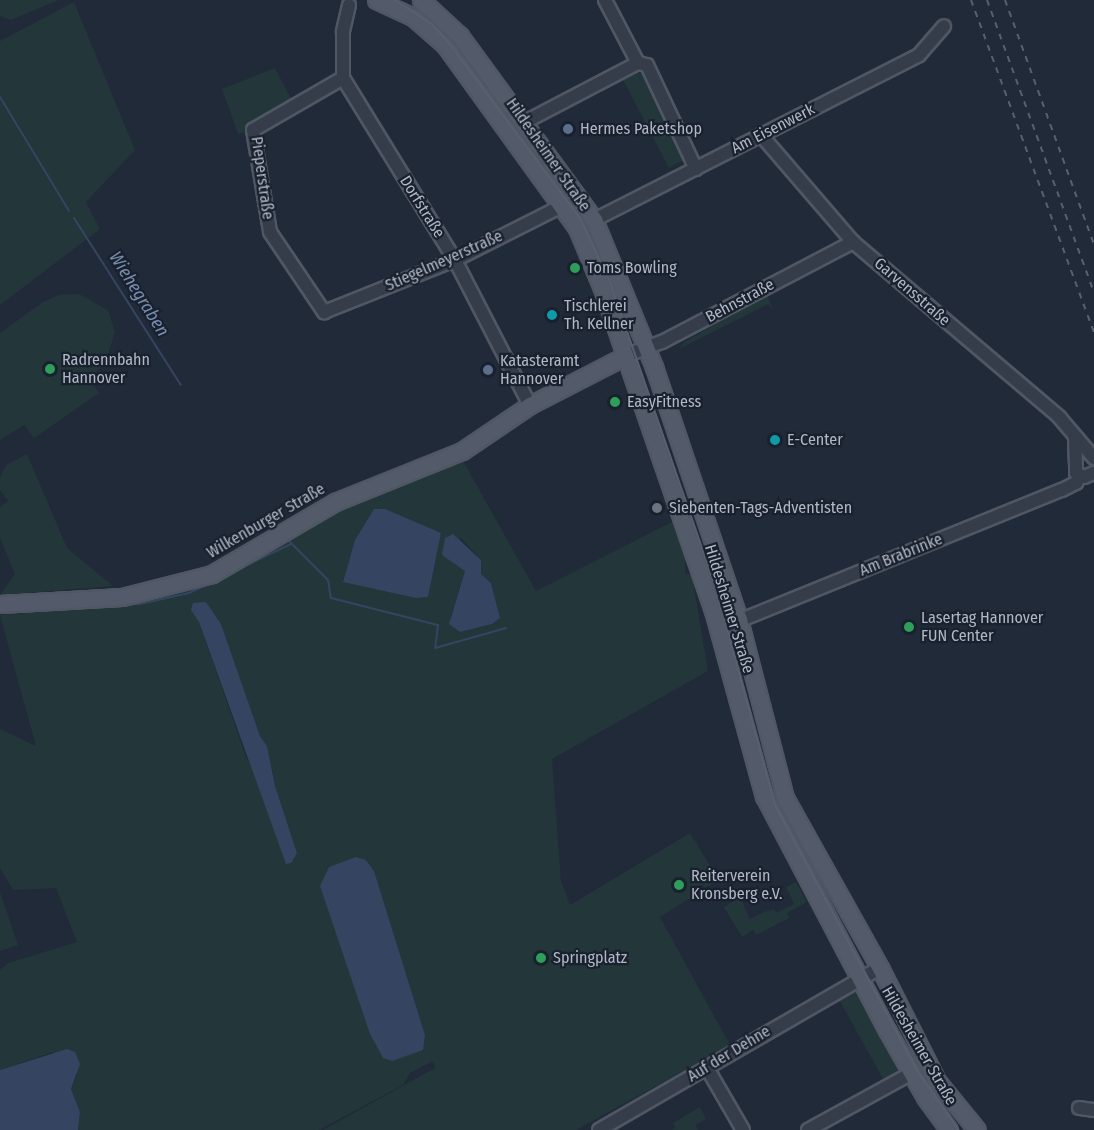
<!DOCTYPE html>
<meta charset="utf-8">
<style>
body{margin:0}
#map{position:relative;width:1094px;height:1130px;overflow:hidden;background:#212a39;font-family:"Fira Sans Condensed",sans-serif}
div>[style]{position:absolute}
.green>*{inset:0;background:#23363a;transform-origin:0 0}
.water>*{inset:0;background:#354561}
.stream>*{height:2px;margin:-1px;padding:0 1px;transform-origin:1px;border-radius:1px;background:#354561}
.roads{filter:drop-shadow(2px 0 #505764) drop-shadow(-2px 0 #505764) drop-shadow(0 2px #505764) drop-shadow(0 -2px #505764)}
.minor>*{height:12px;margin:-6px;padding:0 6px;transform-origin:6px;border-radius:6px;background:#353c4a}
.major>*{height:15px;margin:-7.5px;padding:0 7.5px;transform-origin:7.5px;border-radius:7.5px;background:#535b6a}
.tram>*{height:1.5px;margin:-0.75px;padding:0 0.75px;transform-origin:0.75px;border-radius:0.75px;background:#576071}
.rail>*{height:2px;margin-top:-1px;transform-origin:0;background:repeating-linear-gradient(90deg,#576071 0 6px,transparent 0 12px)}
.dots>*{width:16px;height:16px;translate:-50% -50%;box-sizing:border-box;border:3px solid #1a212e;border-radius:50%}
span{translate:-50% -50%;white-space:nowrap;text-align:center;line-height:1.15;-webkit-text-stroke:4.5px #1a212e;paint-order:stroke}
.poi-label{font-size:16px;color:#b0b7c6}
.left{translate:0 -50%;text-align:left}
.street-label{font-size:16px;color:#b0b7c6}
.water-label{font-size:18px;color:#778cae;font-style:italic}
</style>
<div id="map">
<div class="green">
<div style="clip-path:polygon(0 0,59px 0,11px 20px,0 16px)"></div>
<div style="clip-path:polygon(74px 2px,135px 150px,86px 202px,100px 229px,0 305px,0 41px)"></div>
<div style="clip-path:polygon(275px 68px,295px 106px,253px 130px,238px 134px,222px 89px)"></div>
<div style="clip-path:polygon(635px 72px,648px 74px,688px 158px,669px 168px,622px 78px)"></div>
<div style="clip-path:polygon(79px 294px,108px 310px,115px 332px,105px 363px,89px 379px,99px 393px,34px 438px,24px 425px,0 440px,0 333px,43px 302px,59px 295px)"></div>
<div style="clip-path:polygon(767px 295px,773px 310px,768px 304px,679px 349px,684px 342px)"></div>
<div style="clip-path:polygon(27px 454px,67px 548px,113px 586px,0 595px,15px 574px,0 538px,0 507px,8px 501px,0 490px,0 477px,6px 465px)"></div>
<div style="clip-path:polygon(evenodd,462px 459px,536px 591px,672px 522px,685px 556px,685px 573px,692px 575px,708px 671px,552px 759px,561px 881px,570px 905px,690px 833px,719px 880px,660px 917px,730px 1045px,576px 1130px,323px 1130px,435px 1068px,433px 1061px,410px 1073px,403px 1085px,319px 1130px,78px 1130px,80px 1112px,71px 1089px,78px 1074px,53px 1052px,0 1070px,0 970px,8px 963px,77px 942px,56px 888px,13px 890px,0 868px,0 729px,36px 746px,0 615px,29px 613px,29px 603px,156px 590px,462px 459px,374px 509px,441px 533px,428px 597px,416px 598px,343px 581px,355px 540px,374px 509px,462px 459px,460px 537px,481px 560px,481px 574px,491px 583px,500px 618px,492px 624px,460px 632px,450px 619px,465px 571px,460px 537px,462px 459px,206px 602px,221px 624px,260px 736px,267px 746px,275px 786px,297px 853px,246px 757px,199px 622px,206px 602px,462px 459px,366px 860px,374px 871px,425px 1035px,392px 1061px,383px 1058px,370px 1034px,366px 860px)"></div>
<div style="clip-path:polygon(796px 882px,807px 902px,787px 913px,789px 918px,756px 935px,753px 930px,742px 937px,724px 907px,740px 897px,750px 919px,764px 912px,774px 909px,776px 913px,794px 904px,786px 887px)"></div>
<div style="clip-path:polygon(0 892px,18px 945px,0 951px)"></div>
<div style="left:858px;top:982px;width:101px;height:25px;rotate:61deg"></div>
<div style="clip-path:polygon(700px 1107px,706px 1119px,696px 1125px,698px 1130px,671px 1130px,675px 1128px,673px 1123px)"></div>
</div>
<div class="water">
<div style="clip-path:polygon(374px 509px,385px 509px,441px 533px,428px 597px,416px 598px,343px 582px,355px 540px)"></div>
<div style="clip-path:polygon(453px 534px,481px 560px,481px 574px,491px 583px,500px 618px,492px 624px,460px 632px,449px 624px,465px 571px,442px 555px,445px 538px)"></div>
<div style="clip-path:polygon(206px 602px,221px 624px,260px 736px,267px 746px,275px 786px,297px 853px,291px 863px,286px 864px,199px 622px,191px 610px,193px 603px)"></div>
<div style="clip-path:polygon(356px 857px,366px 860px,374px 871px,425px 1035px,423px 1050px,392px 1061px,383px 1058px,370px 1034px,320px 886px,329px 867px)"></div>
<div style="clip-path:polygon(67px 1049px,75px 1052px,80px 1064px,71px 1089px,80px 1112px,78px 1130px,0 1130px,0 1070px)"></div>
</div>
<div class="stream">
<div style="left:0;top:97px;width:133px;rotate:58.8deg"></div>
<div style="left:74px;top:218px;width:198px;rotate:57.4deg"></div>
<div style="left:286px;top:538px;width:59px;rotate:45deg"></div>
<div style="left:328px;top:580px;width:18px;rotate:81deg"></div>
<div style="left:331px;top:598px;width:110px;rotate:14.2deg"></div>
<div style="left:438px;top:625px;width:23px;rotate:97deg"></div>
<div style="left:435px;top:648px;width:74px;rotate:-15.7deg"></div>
<div style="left:218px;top:579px;width:81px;rotate:-25.6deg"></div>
<div style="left:0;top:612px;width:140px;rotate:-3.3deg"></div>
<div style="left:140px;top:604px;width:50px;rotate:-12.7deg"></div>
<div style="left:189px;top:593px;width:26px;rotate:-25deg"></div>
</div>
<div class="roads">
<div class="minor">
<div style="left:605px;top:0;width:71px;rotate:62.4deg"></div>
<div style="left:638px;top:63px;width:9px;rotate:13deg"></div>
<div style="left:647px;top:65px;width:115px;rotate:64.8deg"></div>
<div style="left:349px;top:5px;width:28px;rotate:103deg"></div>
<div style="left:343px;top:32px;width:46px;rotate:90deg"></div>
<div style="left:343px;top:78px;width:214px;rotate:58.4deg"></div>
<div style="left:455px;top:260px;width:163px;rotate:62.7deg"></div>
<div style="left:343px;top:78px;width:104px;rotate:150deg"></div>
<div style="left:253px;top:130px;width:103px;rotate:80.5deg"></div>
<div style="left:270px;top:232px;width:97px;rotate:56deg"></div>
<div style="left:324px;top:312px;width:141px;rotate:-21.7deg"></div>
<div style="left:455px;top:260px;width:120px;rotate:-26.8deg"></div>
<div style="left:523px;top:123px;width:130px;rotate:-27.6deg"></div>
<div style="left:761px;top:135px;width:141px;rotate:49.3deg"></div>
<div style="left:853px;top:242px;width:270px;rotate:40.3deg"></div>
<div style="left:1059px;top:417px;width:54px;rotate:49.5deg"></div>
<div style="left:594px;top:220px;width:364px;rotate:-26.9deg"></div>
<div style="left:919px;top:55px;width:38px;rotate:-49deg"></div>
<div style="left:625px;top:356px;width:40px;rotate:-21deg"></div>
<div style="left:662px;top:342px;width:216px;rotate:-27.6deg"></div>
<div style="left:1075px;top:438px;width:35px;rotate:88deg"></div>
<div style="left:1076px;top:473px;width:9px;rotate:27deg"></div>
<div style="left:1084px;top:477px;width:11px;rotate:-22deg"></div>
<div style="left:719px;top:629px;width:370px;rotate:-22.1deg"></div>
<div style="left:1062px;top:490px;width:16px;rotate:-27deg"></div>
<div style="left:1076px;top:483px;width:8px;rotate:-60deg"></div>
<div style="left:707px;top:1068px;width:72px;rotate:59.9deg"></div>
<div style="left:1079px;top:1108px;width:15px;rotate:8deg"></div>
<div style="left:599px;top:1130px;width:324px;rotate:-30deg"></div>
<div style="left:808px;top:1130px;width:119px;rotate:-28.7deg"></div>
</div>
<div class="major">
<div style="left:376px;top:0;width:41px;rotate:24.7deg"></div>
<div style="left:413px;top:17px;width:43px;rotate:41.2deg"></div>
<div style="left:445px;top:45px;width:226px;rotate:54.2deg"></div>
<div style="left:577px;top:228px;width:65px;rotate:67.4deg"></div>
<div style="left:602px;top:288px;width:341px;rotate:71deg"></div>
<div style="left:713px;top:610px;width:193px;rotate:74.7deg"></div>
<div style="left:764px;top:796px;width:264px;rotate:62.3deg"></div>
<div style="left:887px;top:1030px;width:77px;rotate:60.4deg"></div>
<div style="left:925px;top:1097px;width:41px;rotate:54deg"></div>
<div style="left:421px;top:0;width:53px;rotate:42.7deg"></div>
<div style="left:460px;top:36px;width:228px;rotate:53.9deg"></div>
<div style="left:594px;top:220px;width:159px;rotate:67.8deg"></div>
<div style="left:654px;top:367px;width:267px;rotate:71.4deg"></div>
<div style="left:739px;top:620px;width:184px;rotate:75.5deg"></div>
<div style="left:785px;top:798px;width:195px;rotate:60.8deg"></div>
<div style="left:880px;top:968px;width:127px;rotate:63.2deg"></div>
<div style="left:937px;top:1081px;width:63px;rotate:50.8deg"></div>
<div style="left:0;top:604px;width:122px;rotate:-3.3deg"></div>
<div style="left:122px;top:597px;width:93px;rotate:-14.3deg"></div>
<div style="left:212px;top:574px;width:143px;rotate:-30.3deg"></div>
<div style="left:335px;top:502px;width:137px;rotate:-21.9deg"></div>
<div style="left:462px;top:451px;width:82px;rotate:-34.1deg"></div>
<div style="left:530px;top:405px;width:107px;rotate:-27.3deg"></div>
</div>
</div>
<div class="tram">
<div style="left:395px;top:0;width:44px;rotate:33deg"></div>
<div style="left:432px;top:24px;width:23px;rotate:47deg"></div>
<div style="left:448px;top:41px;width:222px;rotate:53.2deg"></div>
<div style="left:581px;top:219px;width:72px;rotate:65.2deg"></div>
<div style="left:611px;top:284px;width:324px;rotate:70.9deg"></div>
<div style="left:717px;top:590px;width:222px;rotate:74.8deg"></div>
<div style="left:775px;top:804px;width:303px;rotate:61.8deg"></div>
<div style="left:918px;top:1071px;width:72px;rotate:55.2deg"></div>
</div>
<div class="rail">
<div style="left:971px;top:0;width:355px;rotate:69.7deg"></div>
<div style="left:987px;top:0;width:311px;rotate:69.9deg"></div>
<div style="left:1005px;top:0;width:260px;rotate:70deg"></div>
</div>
<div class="dots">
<div style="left:568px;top:129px;background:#5c6f8a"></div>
<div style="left:575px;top:268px;background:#2e9e5b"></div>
<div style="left:552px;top:315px;background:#0f9aa8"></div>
<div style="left:50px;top:369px;background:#2e9e5b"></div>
<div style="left:488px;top:370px;background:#5c6f8a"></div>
<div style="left:615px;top:402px;background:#2e9e5b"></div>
<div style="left:775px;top:440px;background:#0f9aa8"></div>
<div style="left:657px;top:508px;background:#6b7280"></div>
<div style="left:909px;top:627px;background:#2e9e5b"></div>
<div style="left:679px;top:885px;background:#2e9e5b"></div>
<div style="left:541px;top:958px;background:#2e9e5b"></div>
</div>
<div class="poi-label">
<span class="left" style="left:580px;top:129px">Hermes Paketshop</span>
<span class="left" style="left:587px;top:268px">Toms Bowling</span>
<span class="left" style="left:564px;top:315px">Tischlerei<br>Th. Kellner</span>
<span class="left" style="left:62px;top:369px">Radrennbahn<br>Hannover</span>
<span class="left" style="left:500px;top:370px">Katasteramt<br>Hannover</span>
<span class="left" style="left:627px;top:402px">EasyFitness</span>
<span class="left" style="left:787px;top:440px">E-Center</span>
<span class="left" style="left:669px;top:508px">Siebenten-Tags-Adventisten</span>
<span class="left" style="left:921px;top:627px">Lasertag Hannover<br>FUN Center</span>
<span class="left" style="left:691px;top:885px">Reiterverein<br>Kronsberg e.V.</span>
<span class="left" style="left:553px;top:958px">Springplatz</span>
</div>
<div class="street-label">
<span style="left:773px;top:129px;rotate:-27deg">Am Eisenwerk</span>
<span style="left:548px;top:155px;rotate:55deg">Hildesheimer Straße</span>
<span style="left:262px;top:178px;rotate:82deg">Pieperstraße</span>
<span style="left:422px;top:207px;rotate:58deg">Dorfstraße</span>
<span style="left:444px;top:261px;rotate:-24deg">Stiegelmeyerstraße</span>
<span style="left:912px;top:292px;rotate:41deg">Garvensstraße</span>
<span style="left:740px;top:301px;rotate:-28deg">Behnstraße</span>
<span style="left:266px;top:521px;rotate:-30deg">Wilkenburger Straße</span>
<span style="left:901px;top:555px;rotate:-22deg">Am Brabrinke</span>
<span style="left:729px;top:609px;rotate:73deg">Hildesheimer Straße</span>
<span style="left:919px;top:1046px;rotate:60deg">Hildesheimer Straße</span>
<span style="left:729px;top:1054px;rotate:-31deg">Auf der Dehne</span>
</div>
<div class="water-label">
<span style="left:139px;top:294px;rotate:58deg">Wiehegraben</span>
</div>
</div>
